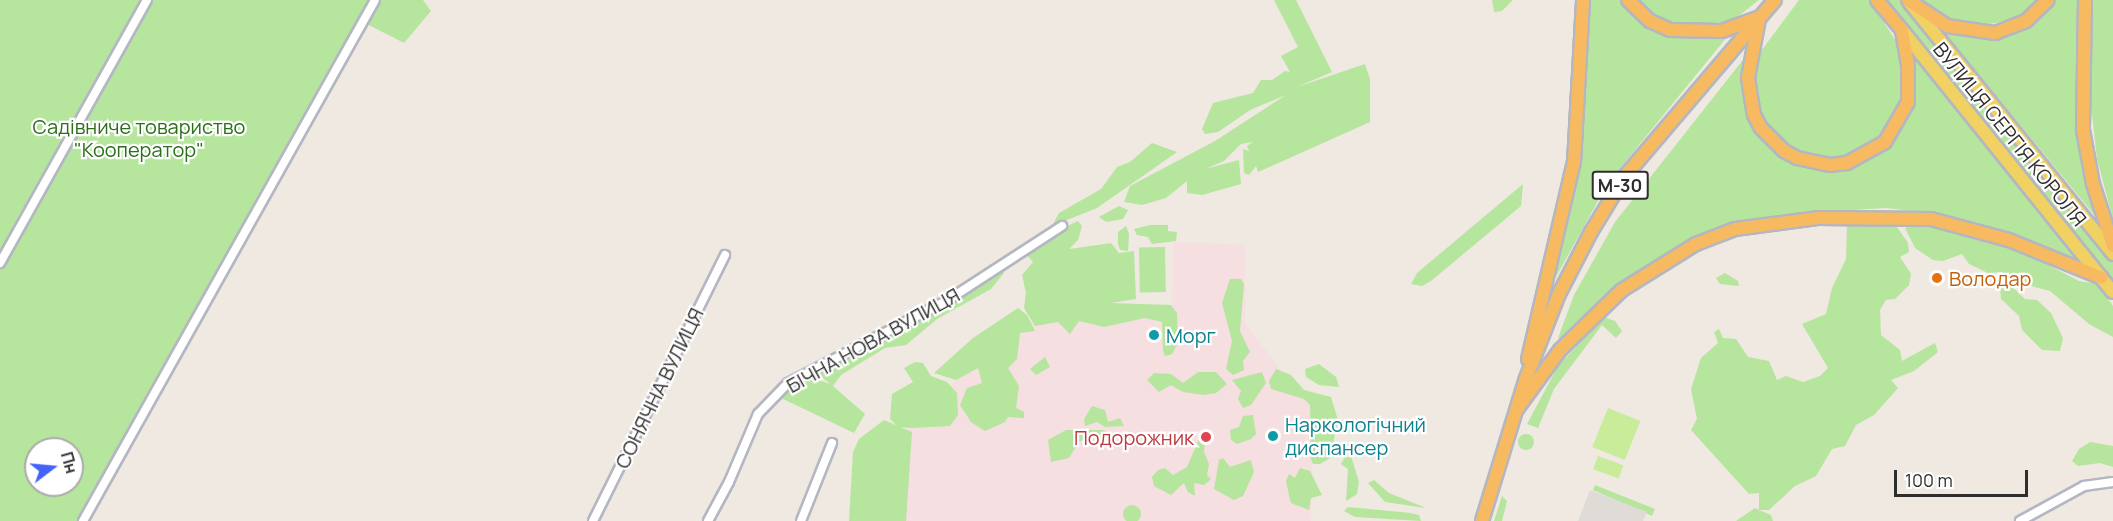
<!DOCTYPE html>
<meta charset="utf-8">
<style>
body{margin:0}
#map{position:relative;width:2113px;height:521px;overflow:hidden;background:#efe9e1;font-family:Manrope,sans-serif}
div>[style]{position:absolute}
.medical>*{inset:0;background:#f5dfe0}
.green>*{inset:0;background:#b6e59e;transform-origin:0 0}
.round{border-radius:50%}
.pitch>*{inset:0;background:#c9ec9a;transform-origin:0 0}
.plaza>*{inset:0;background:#dfdcd8}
.roads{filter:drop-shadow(2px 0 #b4b7c1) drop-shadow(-2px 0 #b4b7c1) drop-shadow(0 2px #b4b7c1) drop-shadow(0 -2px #b4b7c1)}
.minor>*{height:8px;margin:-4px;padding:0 4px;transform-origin:4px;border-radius:4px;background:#fff}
.primary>*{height:12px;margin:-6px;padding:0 6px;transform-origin:6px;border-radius:6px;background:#f2d163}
.trunk>*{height:12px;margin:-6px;padding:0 6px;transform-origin:6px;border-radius:6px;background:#f8ba60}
.dots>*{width:16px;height:16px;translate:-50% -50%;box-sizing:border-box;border:3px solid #fff;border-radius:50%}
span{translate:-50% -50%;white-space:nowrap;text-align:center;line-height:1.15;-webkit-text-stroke:4.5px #fff;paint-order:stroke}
.shield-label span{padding:2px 4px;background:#fff;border:2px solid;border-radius:4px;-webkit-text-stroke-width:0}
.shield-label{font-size:18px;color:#2e2e2e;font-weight:700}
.park-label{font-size:20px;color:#2c6e1b}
.street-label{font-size:20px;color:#2e2e2e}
.food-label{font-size:20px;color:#c56008}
.left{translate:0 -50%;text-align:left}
.culture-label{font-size:20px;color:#0d838f}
.health-label{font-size:20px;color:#be3a42}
.right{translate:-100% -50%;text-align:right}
.north{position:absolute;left:24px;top:437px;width:60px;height:60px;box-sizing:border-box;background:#fff;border:2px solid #ababab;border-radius:50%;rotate:74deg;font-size:16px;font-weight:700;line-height:24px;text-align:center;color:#2e2e2e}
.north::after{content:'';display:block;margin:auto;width:21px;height:27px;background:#4264fb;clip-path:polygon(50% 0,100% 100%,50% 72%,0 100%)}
.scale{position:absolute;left:1894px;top:470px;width:134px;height:27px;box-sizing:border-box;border:3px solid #2e2e2e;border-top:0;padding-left:8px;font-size:18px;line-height:21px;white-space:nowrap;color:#2e2e2e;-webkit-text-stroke:4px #fff;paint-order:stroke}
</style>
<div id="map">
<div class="medical">
<div style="clip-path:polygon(1174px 242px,1245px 245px,1245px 323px,1291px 384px,1314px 397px,1311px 521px,896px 521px,899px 440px,979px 355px,1022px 321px,1061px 313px,1172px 315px)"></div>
</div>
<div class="green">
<div style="clip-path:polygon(evenodd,0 0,423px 0,431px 11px,404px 43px,361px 21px,85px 521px,0 521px,0 0,36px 449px,72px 449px,72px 485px,36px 485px,36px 449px)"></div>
<div style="clip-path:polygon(1274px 0,1296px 0,1332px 72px,1297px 87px,1365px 64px,1370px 79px,1370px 122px,1258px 172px,1256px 166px,1249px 175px,1244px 173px,1243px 149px,1249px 151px,1247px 146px,1253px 142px,1241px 144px,1224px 161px,1205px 169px,1239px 160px,1241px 184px,1202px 195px,1187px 193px,1187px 181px,1166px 198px,1142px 205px,1124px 202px,1130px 186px,1215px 141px,1286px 95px,1250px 110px,1218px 132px,1205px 134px,1202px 129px,1213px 103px,1253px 93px,1261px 80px,1272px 80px,1285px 71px,1290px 72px,1281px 56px,1298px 47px)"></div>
<div style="clip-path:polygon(1492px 0,1513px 0,1502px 11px,1494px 12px)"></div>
<div style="clip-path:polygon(1591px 0,1623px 0,1642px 20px,1727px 37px,1608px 183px,1547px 293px,1582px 154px)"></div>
<div style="clip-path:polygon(1633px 0,1759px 0,1732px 21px,1684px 27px,1658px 21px)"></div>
<div style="clip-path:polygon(1799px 0,1869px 0,1896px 41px,1903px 70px,1902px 108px,1885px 138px,1853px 156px,1830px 160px,1795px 152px,1769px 131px,1757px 109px,1754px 82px,1761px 51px)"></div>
<div style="clip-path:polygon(1883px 0,1902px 0,2047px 178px,2113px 260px,2113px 284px)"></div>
<div style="clip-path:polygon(1923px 0,2038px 0,2020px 17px,1982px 26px,1948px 18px)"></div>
<div style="clip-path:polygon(2049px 0,2079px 0,2079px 88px,2096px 217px,1942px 30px,1999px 34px)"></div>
<div style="clip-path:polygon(2093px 0,2113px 0,2113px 219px,2097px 159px,2091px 105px)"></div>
<div style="clip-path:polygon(1911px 53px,2084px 268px,2018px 236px,1938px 214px,1886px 208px,1819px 212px,1683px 246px,1617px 288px,1565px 338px,1558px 338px,1574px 295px,1615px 222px,1742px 61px,1746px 58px,1744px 90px,1749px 113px,1801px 165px,1824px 169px,1868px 160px,1894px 141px,1911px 106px)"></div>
<div style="clip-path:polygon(1152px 143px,1177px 152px,1097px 208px,1052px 226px,1059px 213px,1101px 189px,1117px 167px,1130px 162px)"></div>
<div style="clip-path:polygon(1523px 184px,1521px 206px,1431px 281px,1422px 286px,1411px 284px,1417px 273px)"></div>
<div style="clip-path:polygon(1119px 206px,1128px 210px,1123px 219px,1106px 222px,1099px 217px)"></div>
<div style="clip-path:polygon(1874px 220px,1897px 227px,1908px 243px,1909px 252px,1900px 257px,1911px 274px,1909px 285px,1895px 299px,1886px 300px,1880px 310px,1881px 335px,1900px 350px,1902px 361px,1935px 343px,1938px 352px,1914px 371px,1891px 380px,1898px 388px,1874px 415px,1856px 425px,1845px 446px,1832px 449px,1816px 476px,1795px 486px,1769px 510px,1759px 510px,1771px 515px,1773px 521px,1736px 521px,1755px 508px,1759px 510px,1759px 493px,1749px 494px,1691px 430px,1697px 419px,1691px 389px,1701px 358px,1718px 343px,1714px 332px,1719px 329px,1723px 338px,1736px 339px,1748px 357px,1769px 361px,1777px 380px,1786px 376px,1803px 382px,1820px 376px,1828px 368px,1802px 324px,1826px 314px,1832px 288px,1846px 259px,1847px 225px,1865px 225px)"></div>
<div style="clip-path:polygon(1078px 221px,1082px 226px,1078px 240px,1069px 249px,1111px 243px,1119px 253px,1134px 251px,1136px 299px,1111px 303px,1171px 305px,1177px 313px,1178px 343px,1172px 354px,1165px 356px,1163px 351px,1162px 322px,1145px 318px,1104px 327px,1079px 321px,1070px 334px,1058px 322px,1035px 326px,1024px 308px,1026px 293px,1022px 275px,1033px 262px,1026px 254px,1055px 232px)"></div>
<div style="clip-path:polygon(1922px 222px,2029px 249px,2052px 267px,2079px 281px,2098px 284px,2113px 306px,2113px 337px,2089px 324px,2050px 291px,2020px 283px,2002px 272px,1988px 273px,1969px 264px,1962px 254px,1943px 261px,1933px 260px,1915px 248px,1905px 228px)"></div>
<div style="clip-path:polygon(1150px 225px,1168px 225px,1168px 231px,1177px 232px,1176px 241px,1152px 244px,1148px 237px,1137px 235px,1134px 229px)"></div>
<div style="clip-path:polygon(1126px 226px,1129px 234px,1128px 251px,1120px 250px,1118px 244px,1118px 232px)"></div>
<div style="left:1165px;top:247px;width:45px;height:26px;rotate:89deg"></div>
<div style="clip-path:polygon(1001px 270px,1004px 273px,991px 289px,937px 319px,906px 345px,885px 348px,841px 375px,833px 386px,865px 414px,854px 433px,779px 397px,808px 376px,830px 384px,816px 372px,926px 316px)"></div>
<div style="clip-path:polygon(1725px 273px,1738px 281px,1739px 286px,1720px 284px,1716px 278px)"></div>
<div style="clip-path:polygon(1230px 279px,1241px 279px,1244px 284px,1240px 331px,1250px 352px,1243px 361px,1244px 370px,1233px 375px,1226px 369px,1232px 341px,1222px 303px)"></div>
<div style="clip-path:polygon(2008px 283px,2025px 299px,2037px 300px,2051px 313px,2063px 338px,2060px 351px,2042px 350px,2022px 330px,2019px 316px,2001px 299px,2000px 288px)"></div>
<div style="clip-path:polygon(1018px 308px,1027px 315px,1035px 331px,1020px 333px,1017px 359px,1008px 368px,1019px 386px,1016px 408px,1024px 412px,1024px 418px,1008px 417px,1005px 422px,985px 431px,971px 422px,960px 405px,967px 388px,982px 383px,978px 368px,956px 380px,934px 373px,973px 338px)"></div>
<div style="clip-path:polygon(1604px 317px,1615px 321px,1622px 331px,1616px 338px,1602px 325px,1554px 389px,1538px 428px,1527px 424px,1558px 366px)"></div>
<div style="clip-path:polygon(1045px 357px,1050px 367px,1036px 375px,1030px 369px)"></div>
<div style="clip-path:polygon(915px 362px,923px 363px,931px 376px,947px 382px,957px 393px,958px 415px,950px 426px,912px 428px,898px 427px,890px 419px,892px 394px,913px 382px,904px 368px)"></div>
<div style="clip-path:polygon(1319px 364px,1336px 377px,1339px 387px,1319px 385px,1306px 377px,1305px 369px)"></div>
<div style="clip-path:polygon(1276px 369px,1291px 375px,1304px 390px,1331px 397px,1338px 420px,1330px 458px,1320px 464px,1313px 464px,1311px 459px,1310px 405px,1304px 399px,1271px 389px,1269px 381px)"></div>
<div style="clip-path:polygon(1198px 372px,1216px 372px,1227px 384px,1216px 393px,1204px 395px,1183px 392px,1171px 385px,1159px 392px,1147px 380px,1154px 373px,1171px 374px,1183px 383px)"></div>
<div style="clip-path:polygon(1262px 372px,1266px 383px,1251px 405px,1243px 408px,1238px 399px,1241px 391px,1232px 380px)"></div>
<div style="clip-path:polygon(1092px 406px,1105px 410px,1108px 422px,1120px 418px,1124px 426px,1105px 427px,1097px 422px,1085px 426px,1084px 419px)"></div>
<div style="clip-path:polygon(1253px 415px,1256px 434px,1251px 439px,1237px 444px,1231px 440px,1230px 430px,1239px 427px,1243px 416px)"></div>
<div style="clip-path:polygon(884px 420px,912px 432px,906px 521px,849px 521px,853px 452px,859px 439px)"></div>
<div style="clip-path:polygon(1066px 430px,1104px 430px,1110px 435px,1102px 439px,1089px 437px,1079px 442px,1069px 458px,1051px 462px,1048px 440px)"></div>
<div class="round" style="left:1518px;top:434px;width:16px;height:16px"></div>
<div style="clip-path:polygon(1199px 439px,1205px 441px,1204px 452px,1209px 464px,1207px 475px,1211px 479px,1204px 485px,1194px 483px,1195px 496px,1188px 492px,1184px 483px,1171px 495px,1154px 486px,1152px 477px,1158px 470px,1165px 468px,1173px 475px,1187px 467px)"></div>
<div style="clip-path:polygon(2090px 442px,2113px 446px,2113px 467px,2100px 463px,2078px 466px,2072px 461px,2079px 449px)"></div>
<div style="clip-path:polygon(1351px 456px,1359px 482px,1357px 494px,1346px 501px,1348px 469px,1341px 464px,1345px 457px)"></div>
<div style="clip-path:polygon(1223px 458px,1230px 467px,1251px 460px,1254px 472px,1243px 496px,1234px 500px,1214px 489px,1219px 460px)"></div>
<div style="clip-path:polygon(1300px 468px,1310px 471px,1322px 495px,1311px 498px,1309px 510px,1291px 503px,1289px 495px,1286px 481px,1289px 474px,1295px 478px)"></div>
<div style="clip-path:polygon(1374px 480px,1389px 493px,1426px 508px,1385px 502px,1368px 483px)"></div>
<div style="clip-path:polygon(1595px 485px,1655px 509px,1652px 516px,1593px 490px)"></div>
<div style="clip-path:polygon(1502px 496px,1507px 501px,1502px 521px,1494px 521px)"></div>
<div class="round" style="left:1123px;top:505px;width:18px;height:18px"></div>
<div style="clip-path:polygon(1348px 507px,1411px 513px,1419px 515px,1421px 521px,1355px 517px,1344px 511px)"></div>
</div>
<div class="pitch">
<div style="left:1608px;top:408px;width:35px;height:42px;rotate:22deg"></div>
<div style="left:1598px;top:456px;width:27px;height:14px;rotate:20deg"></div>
</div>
<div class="plaza">
<div style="clip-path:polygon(1590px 490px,1647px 512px,1643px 521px,1578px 521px)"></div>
</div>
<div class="roads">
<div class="minor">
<div style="left:0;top:263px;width:301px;rotate:-60.8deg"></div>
<div style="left:83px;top:521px;width:597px;rotate:-60.73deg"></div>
<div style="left:593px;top:521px;width:297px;rotate:-63.6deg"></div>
<div style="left:708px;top:521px;width:44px;rotate:-61.7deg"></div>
<div style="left:729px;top:482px;width:74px;rotate:-66.9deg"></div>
<div style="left:758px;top:414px;width:43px;rotate:-45.9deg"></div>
<div style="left:788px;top:383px;width:180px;rotate:-27.4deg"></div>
<div style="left:948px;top:300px;width:136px;rotate:-33deg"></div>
<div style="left:801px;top:521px;width:84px;rotate:-68.3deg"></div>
<div style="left:2020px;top:521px;width:73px;rotate:-28.7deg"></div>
<div style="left:2084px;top:486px;width:29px;rotate:-8deg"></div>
</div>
<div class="primary">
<div style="left:1910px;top:3px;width:323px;rotate:51deg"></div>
<div style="left:1902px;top:30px;width:336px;rotate:51.2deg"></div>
</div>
<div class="trunk">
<div style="left:1628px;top:0;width:30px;rotate:44deg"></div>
<div style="left:1650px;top:21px;width:22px;rotate:24deg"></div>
<div style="left:1670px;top:30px;width:52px;rotate:1.1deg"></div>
<div style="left:1722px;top:31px;width:38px;rotate:-20deg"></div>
<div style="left:1908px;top:0;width:47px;rotate:33.7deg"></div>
<div style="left:1947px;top:26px;width:49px;rotate:8.3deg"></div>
<div style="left:1995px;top:33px;width:33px;rotate:-21deg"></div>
<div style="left:2026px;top:21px;width:30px;rotate:-44deg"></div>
<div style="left:2085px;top:0;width:130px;rotate:90.9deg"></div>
<div style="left:2083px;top:130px;width:55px;rotate:79.5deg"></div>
<div style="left:2093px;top:184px;width:65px;rotate:72.1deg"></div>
<div style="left:1759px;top:19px;width:60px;rotate:100.6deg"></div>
<div style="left:1748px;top:78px;width:37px;rotate:81deg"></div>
<div style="left:1754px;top:115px;width:15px;rotate:62deg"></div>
<div style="left:1761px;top:128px;width:33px;rotate:45deg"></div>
<div style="left:1784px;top:151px;width:15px;rotate:28deg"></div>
<div style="left:1797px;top:158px;width:34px;rotate:12deg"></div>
<div style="left:1830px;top:165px;width:17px;rotate:-7deg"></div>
<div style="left:1847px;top:163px;width:43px;rotate:-28.9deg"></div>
<div style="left:1885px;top:142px;width:46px;rotate:-60.1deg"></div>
<div style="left:1908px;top:102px;width:37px;rotate:-90deg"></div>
<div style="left:1908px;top:65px;width:36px;rotate:-100deg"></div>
<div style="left:1902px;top:30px;width:39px;rotate:-130deg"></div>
<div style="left:1528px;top:359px;width:202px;rotate:-76.9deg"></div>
<div style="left:1574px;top:162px;width:162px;rotate:-86.8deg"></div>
<div style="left:1517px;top:409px;width:73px;rotate:-53.9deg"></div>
<div style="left:1560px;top:350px;width:86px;rotate:-44.1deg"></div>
<div style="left:1622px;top:290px;width:87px;rotate:-31.9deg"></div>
<div style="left:1696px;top:244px;width:42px;rotate:-21deg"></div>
<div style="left:1735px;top:229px;width:85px;rotate:-7.5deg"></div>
<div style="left:1819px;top:218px;width:112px;rotate:0.5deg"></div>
<div style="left:1931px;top:219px;width:81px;rotate:15.1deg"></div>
<div style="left:2009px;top:240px;width:100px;rotate:22.2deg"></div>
<div style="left:1482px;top:521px;width:146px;rotate:-72.9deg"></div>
<div style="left:1525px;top:381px;width:93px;rotate:-68.7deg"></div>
<div style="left:1559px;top:294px;width:70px;rotate:-62.7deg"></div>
<div style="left:1591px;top:232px;width:66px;rotate:-58.7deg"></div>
<div style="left:1625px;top:176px;width:231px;rotate:-49.6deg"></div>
</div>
</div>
<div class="dots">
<div style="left:1937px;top:278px;background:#e8710a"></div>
<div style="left:1154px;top:335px;background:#0f9aa8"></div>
<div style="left:1273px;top:436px;background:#0f9aa8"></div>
<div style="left:1206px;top:437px;background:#e0444e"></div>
</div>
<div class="shield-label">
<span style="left:1620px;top:185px">М-30</span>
</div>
<div class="park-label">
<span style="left:139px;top:138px">Садівниче товариство<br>"Кооператор"</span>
</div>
<div class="street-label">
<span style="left:2010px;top:134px;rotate:51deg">ВУЛИЦЯ СЕРГІЯ КОРОЛЯ</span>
<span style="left:873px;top:340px;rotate:-29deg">БІЧНА НОВА ВУЛИЦЯ</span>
<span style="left:659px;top:388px;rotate:-64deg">СОНЯЧНА ВУЛИЦЯ</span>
</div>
<div class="food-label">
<span class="left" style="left:1949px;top:278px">Володар</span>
</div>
<div class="culture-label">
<span class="left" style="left:1166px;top:335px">Морг</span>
<span class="left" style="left:1285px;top:436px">Наркологічний<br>диспансер</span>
</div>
<div class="health-label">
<span class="right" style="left:1194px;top:437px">Подорожник</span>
</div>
<div class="north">Пн</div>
<div class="scale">100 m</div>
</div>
